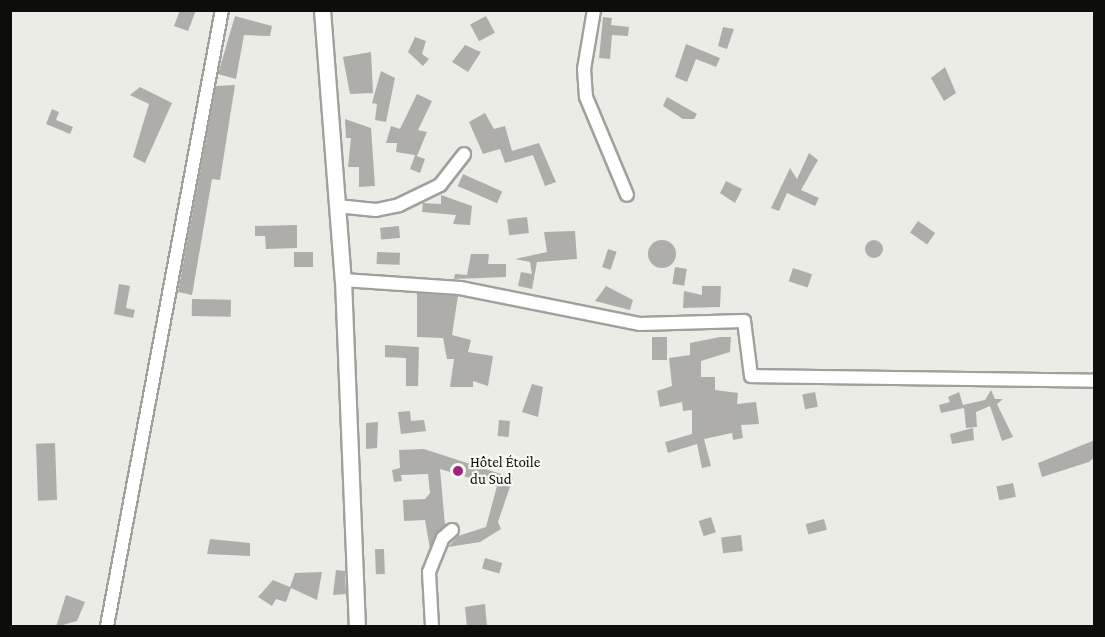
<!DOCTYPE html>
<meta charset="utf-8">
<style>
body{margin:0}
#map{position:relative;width:1105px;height:637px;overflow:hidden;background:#ecece6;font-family:"Crimson Pro",serif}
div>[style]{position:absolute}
.building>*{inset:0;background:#aeada9;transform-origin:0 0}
.round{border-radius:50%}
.roads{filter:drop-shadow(2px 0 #a1a19c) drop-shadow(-2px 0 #a1a19c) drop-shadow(0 2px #a1a19c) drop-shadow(0 -2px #a1a19c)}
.minor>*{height:12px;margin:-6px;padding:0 6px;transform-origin:6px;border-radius:6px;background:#fff}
.major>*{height:15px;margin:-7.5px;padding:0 7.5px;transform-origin:7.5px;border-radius:7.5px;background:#fff}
.dots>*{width:16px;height:16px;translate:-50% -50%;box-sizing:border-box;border:3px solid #f9f9f4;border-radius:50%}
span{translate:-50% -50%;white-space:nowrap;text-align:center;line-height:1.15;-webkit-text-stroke:4.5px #f9f9f4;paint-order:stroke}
.poi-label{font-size:15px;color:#0d0d0c}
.left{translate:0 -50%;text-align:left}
.frame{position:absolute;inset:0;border:12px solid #0d0d0c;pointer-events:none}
</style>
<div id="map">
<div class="building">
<div style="clip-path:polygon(180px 10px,196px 10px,188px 31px,174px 26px)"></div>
<div style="clip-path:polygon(235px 16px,272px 26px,270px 36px,244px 35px,236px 79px,218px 74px)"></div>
<div style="left:486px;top:16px;width:19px;height:18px;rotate:62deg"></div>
<div style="clip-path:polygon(603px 17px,612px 18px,611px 25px,629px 27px,628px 36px,612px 35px,610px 59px,599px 58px)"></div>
<div style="clip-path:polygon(723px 27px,734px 29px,727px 49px,718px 46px)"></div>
<div style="clip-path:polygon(415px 37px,426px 41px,422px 54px,429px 59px,423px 66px,408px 52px)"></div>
<div style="clip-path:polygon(686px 44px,720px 58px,716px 67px,696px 59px,687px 82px,675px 77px)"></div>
<div style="clip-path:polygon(465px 45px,481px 52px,468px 72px,452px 62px)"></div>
<div style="clip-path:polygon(371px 52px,373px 93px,350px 94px,343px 57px)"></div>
<div style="clip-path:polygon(945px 67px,956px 93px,944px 101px,931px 78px)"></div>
<div style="clip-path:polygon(381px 71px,395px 78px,386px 122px,375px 120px,377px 104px,372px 103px)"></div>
<div style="clip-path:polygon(235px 85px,220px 180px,212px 179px,192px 295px,178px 292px,216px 86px)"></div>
<div style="clip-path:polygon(140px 87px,172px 103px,145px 163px,133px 157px,149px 104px,130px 95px)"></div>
<div style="clip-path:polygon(417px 94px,432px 101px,418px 130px,427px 132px,417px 156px,425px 159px,420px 173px,410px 169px,415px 155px,396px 152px,397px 143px,386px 143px,391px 126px,400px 129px)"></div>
<div style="clip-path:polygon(667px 97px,697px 114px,694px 119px,683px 119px,663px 106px)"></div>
<div style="clip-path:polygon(52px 109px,59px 112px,56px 120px,73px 127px,70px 134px,46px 124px)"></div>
<div style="clip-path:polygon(485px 113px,494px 129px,505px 126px,512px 151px,539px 143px,556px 182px,545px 186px,533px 155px,505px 163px,500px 149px,483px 154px,469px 122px)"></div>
<div style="clip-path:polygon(345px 119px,371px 128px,375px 186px,359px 187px,359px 167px,348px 167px,351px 138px,346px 138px)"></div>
<div style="clip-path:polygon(809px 153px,818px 160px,801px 190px,819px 198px,815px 206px,787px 193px,779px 211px,771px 208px,790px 168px,797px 179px)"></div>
<div style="left:463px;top:174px;width:43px;height:13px;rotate:24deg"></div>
<div style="clip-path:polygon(726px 181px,742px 189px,735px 203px,720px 193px)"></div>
<div style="clip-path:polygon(441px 195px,472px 206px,470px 225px,453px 224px,456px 215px,422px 212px,423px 203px,441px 204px)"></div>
<div style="left:527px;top:217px;width:16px;height:20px;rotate:83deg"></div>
<div style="left:918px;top:221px;width:21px;height:14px;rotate:35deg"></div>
<div style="clip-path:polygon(297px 225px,297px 248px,266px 249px,265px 236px,255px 236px,255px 226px)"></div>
<div style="left:399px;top:226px;width:12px;height:19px;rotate:85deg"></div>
<div style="clip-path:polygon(575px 231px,577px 259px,537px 262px,532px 289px,518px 286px,521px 272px,532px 274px,530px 262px,515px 259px,547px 252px,544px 232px)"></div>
<div class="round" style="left:648px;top:240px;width:28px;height:28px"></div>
<div class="round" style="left:865px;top:240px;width:18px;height:18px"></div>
<div style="left:608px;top:249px;width:9px;height:19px;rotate:18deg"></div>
<div style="left:313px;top:252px;width:15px;height:19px;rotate:90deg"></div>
<div style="left:377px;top:252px;width:23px;height:12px;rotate:2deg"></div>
<div style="clip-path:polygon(471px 254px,489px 254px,488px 264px,506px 264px,506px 277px,454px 279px,455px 274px,467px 275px)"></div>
<div style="left:675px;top:267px;width:12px;height:17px;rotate:9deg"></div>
<div style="left:793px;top:268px;width:20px;height:14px;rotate:18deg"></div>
<div style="clip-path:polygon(119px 284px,130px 286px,126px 308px,135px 310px,133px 318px,114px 314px)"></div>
<div style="clip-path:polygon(606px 286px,633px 300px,630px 310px,595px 301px)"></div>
<div style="clip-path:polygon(702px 286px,721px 286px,720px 307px,683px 308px,684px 291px,702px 295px)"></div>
<div style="clip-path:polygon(417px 293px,458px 296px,452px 335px,471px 340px,468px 352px,493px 356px,488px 386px,473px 381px,473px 387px,450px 387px,454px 359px,447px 359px,443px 338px,417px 337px)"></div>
<div style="left:192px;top:299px;width:39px;height:17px;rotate:1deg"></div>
<div style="left:652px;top:337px;width:15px;height:23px"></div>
<div style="clip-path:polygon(720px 337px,731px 337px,730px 352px,701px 361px,701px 377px,715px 377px,715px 390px,738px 393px,737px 404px,756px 402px,759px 424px,741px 425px,743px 438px,733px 440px,732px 433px,704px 439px,711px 466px,702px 468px,697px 444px,668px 453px,665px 442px,692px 434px,692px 410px,683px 411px,682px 402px,660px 407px,657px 391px,672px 386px,669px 358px,690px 355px,690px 343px)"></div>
<div style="clip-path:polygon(385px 345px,419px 347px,418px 386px,406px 386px,406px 358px,385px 357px)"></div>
<div style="clip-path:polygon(532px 384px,543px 387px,538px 417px,522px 412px)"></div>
<div style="clip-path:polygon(991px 390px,995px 399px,1003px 399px,997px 404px,1013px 437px,1002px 441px,990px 406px,976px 412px,977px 427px,966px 428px,964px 408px,941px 413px,939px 405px,950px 402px,948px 397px,959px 392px,963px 405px,985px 400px)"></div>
<div style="left:815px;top:392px;width:15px;height:13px;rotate:79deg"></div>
<div style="clip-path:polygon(410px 411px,411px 421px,424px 420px,426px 431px,401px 434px,398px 412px)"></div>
<div style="left:499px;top:420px;width:11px;height:16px;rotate:5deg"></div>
<div style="clip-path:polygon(378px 422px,377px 448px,366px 449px,366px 423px)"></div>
<div style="clip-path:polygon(973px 428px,974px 440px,952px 444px,950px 434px)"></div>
<div style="clip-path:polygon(1095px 440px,1095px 457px,1089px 462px,1042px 477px,1038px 463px)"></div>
<div style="left:55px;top:443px;width:57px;height:19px;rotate:88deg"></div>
<div style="clip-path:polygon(424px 449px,513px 478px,498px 522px,501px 529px,480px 542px,448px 547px,458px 536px,486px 527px,497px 486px,440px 469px,445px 525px,430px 549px,425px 520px,404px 521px,403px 500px,425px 499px,430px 493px,428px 474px,401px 475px,402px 481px,394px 482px,392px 470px,400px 468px,399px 450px)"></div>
<div style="left:1013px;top:483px;width:14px;height:17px;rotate:78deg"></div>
<div style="left:711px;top:517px;width:16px;height:13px;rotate:72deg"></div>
<div style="left:824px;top:519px;width:11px;height:19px;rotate:75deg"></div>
<div style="left:741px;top:535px;width:16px;height:20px;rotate:83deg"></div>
<div style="clip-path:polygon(210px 539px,250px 543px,250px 556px,207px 554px)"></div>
<div style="left:384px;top:549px;width:25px;height:9px;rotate:88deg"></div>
<div style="left:485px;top:558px;width:18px;height:11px;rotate:16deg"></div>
<div style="clip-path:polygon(336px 570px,345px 571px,346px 594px,333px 595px)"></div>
<div style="clip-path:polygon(322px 572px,317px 600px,291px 588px,286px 602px,276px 599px,272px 606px,258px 597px,273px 580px,290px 587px,295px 573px)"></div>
<div style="clip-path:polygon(66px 595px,85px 602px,77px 621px,56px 627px)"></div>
<div style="clip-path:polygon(485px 604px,487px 627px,467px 627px,465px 607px)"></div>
</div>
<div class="roads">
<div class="minor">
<div style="left:594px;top:10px;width:60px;rotate:99.6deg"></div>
<div style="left:584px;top:69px;width:28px;rotate:86deg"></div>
<div style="left:586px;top:97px;width:106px;rotate:67.3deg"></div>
<div style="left:337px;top:206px;width:39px;rotate:6deg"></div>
<div style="left:376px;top:210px;width:24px;rotate:-12deg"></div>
<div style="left:399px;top:205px;width:46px;rotate:-26deg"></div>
<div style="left:440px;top:185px;width:39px;rotate:-52deg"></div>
<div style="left:343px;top:280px;width:117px;rotate:3.9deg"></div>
<div style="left:460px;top:288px;width:184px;rotate:11.3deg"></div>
<div style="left:640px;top:324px;width:104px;rotate:-1.7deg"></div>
<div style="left:744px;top:321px;width:55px;rotate:82.7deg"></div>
<div style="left:751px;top:376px;width:343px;rotate:0.8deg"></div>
<div style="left:107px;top:626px;width:627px;rotate:-79.43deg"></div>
<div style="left:432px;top:626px;width:54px;rotate:-93.2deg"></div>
<div style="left:429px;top:572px;width:37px;rotate:-68deg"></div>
<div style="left:443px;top:538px;width:12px;rotate:-42deg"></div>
</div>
<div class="major">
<div style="left:322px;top:10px;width:271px;rotate:85.6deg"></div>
<div style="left:343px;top:280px;width:346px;rotate:87.7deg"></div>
</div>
</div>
<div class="dots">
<div style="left:458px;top:471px;background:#9e267f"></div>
</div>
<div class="poi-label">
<span class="left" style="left:470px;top:471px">Hôtel Étoile<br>du Sud</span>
</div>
<div class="frame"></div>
</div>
